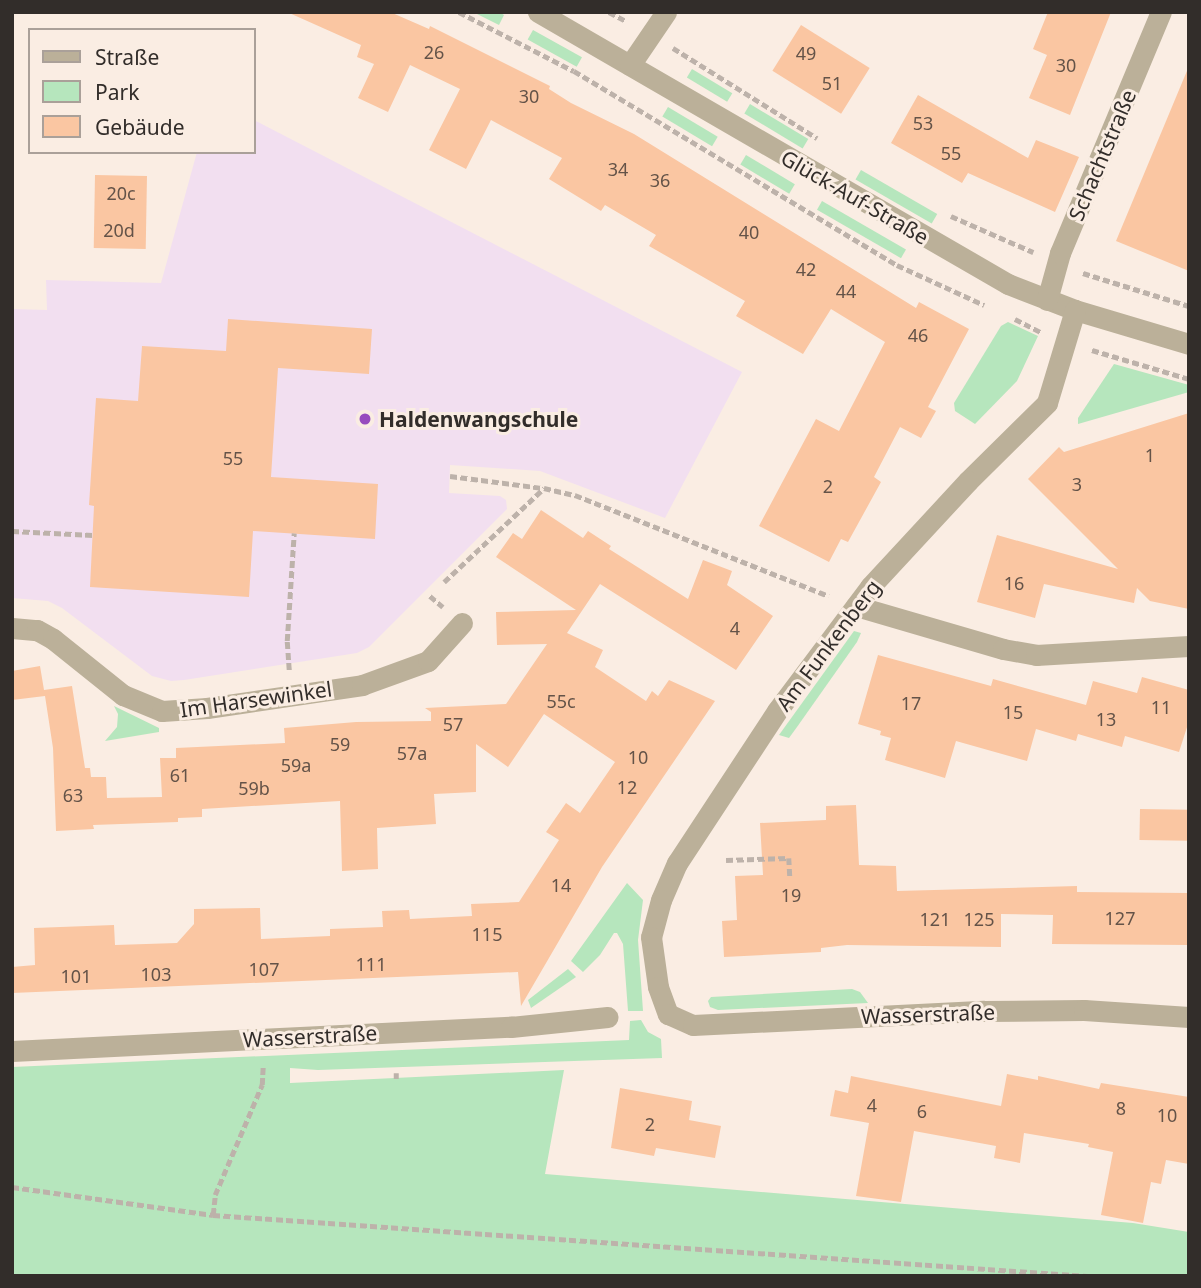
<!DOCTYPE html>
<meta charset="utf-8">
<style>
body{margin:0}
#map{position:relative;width:1201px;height:1288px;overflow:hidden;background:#faede3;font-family:"Noto Sans",sans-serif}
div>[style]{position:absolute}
.education>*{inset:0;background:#f2dff0}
.green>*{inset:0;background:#b6e6bd;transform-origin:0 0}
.building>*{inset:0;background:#fac6a2;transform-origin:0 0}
.path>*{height:4.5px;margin-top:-2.25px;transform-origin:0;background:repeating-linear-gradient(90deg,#bdb2aa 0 7px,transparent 0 10.5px)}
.street>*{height:21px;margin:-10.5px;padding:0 10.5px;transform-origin:10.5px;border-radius:10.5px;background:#bbb099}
.dots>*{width:19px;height:19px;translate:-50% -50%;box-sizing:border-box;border:4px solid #faede3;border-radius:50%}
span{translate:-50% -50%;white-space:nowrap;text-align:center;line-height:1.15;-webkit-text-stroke:6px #faede3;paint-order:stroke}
.number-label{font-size:18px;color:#645348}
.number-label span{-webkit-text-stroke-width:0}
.street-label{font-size:21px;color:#322d2a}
.poi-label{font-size:21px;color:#322d2a;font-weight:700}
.left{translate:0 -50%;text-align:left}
.frame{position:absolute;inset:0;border:14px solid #322d2a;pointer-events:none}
.legend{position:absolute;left:28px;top:28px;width:228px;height:126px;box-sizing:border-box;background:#faede3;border:2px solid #aaa099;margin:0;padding:9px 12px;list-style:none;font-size:21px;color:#322d2a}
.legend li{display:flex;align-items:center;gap:14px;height:35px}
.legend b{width:35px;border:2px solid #aaa099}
</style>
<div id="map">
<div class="education">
<div style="clip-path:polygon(254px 120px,742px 372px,665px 518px,540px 471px,450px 465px,449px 493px,500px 496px,506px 500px,507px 509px,369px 647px,357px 653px,184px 680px,171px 681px,152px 676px,62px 608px,48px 601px,12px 598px,12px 309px,47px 310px,46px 280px,161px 283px,197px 152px,254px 152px)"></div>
</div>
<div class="green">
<div style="clip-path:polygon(473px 12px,499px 12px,504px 15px,499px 25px)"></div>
<div style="left:533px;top:30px;width:56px;height:11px;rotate:29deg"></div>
<div style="left:692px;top:69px;width:47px;height:10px;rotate:31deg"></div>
<div style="left:750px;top:104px;width:68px;height:11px;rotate:31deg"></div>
<div style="left:668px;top:107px;width:58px;height:11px;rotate:31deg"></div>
<div style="left:746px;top:155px;width:57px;height:11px;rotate:31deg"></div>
<div style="left:861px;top:170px;width:88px;height:11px;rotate:30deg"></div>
<div style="left:822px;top:201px;width:97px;height:10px;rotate:30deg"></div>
<div style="clip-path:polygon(1008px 322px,1038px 336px,1017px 381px,975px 424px,955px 411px,954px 403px,1001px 326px)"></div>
<div style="clip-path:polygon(1114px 364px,1189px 385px,1189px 392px,1078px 424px,1078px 418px)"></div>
<div style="clip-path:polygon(854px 631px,861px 633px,857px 642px,797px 727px,789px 738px,779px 735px)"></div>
<div style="clip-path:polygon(114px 706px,159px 728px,159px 732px,105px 741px,117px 727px,118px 714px)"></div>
<div style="clip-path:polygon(627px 883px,643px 900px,638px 940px,643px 1011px,628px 1011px,623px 944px,617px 933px,614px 933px,600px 955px,583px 972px,571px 961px)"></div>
<div style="clip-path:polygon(568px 969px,576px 977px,531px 1008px,528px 1000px)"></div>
<div style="clip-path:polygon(852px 989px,860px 992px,868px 1003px,718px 1010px,710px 1007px,708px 1001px,711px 997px)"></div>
<div style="clip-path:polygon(641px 1020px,648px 1032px,661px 1039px,662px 1058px,318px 1070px,290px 1068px,290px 1083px,564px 1070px,545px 1174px,1133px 1223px,1189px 1232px,1189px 1276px,12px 1276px,12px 1067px,629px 1040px,630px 1021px)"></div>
</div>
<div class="building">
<div style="clip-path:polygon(287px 12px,390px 12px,429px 29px,430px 26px,550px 86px,549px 89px,571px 103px,634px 134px,916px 308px,919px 302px,969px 329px,928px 407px,936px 411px,921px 438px,900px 427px,874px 477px,881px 482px,848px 542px,841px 539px,829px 562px,759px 526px,816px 419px,839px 431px,885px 342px,831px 309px,803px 354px,736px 316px,745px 301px,649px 246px,656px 235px,605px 205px,601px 211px,549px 179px,562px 158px,491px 120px,466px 169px,429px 150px,460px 89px,410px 65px,388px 112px,358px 98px,374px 64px,357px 57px,361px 45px)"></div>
<div style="clip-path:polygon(1048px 12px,1111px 12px,1070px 115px,1029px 98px,1047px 55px,1033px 49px)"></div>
<div style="left:801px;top:25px;width:81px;height:54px;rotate:32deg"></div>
<div style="clip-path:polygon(1189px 66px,1189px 271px,1116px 241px)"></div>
<div style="clip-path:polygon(918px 95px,1028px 158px,1036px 140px,1079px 157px,1055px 212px,968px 173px,962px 183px,891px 143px)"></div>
<div style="left:95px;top:175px;width:52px;height:73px;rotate:1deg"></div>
<div style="clip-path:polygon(228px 319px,372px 329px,369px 374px,278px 368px,271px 477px,378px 484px,375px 539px,253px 531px,249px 597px,90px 587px,94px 506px,89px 505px,96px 398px,138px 401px,142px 346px,226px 351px)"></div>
<div style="clip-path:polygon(1189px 413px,1189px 609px,1150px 601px,1137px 588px,1134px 603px,1044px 584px,1035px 618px,977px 602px,997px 535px,1118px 569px,1028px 479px,1059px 447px,1064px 452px)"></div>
<div style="clip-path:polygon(541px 510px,583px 538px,588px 531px,611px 546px,609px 549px,688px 599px,703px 560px,732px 571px,727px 585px,773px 616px,736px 670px,600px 584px,567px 633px,603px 650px,595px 667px,646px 701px,652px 691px,658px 696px,669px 680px,715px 701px,602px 867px,521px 1006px,518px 972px,12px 993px,12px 967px,35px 965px,34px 928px,114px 925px,115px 945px,177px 943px,194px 924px,194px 909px,260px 908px,261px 939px,330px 936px,330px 929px,383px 927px,382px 911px,409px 910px,410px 919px,472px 916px,471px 904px,519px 902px,559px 840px,546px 832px,566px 803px,580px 813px,615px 762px,544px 714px,508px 767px,476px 744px,476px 792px,434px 794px,436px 824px,377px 828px,378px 869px,342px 871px,340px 801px,202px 809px,202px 817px,178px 818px,178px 822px,93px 825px,94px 829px,56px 831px,53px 748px,45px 696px,12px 700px,12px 671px,40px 666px,44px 690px,72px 686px,85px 768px,90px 768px,91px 777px,106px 777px,107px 798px,162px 797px,160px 758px,176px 758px,176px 748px,285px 743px,284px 728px,356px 722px,431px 721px,431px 712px,425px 708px,506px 704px,547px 644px,497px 645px,496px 612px,576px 610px,496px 557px,513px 533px,522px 539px)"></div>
<div style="clip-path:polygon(878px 655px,991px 686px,993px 679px,1086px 705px,1093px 681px,1137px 693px,1142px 677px,1189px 690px,1189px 721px,1179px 752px,1125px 736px,1122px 747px,1078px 734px,1076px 741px,1036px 729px,1027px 761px,956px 741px,945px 778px,885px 760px,891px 738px,880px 735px,881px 731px,858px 724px)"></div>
<div style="clip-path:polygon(856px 805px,859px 865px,896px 866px,897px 891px,1077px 886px,1077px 892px,1188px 893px,1188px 945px,1052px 944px,1053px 915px,1001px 914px,1001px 947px,847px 945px,821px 948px,821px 952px,724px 957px,722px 921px,737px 920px,735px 876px,763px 875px,760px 823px,826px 820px,826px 806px)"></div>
<div style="left:1140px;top:809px;width:49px;height:31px;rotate:1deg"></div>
<div style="clip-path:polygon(1007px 1074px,1038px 1080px,1038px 1076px,1099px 1089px,1101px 1083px,1189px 1097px,1189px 1164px,1166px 1160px,1161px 1184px,1151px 1182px,1143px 1223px,1101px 1215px,1113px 1152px,1088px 1147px,1089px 1144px,1024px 1133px,1020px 1163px,994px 1158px,996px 1146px,914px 1131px,901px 1202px,856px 1196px,869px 1123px,830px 1116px,835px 1090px,848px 1093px,851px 1076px,1001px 1106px)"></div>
<div style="clip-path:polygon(620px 1088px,692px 1101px,689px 1120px,721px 1126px,715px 1158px,656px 1148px,654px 1156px,611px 1148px)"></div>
</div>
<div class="path">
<div style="left:459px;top:12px;width:129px;rotate:27.2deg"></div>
<div style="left:574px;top:71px;width:377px;rotate:31deg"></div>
<div style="left:897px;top:265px;width:96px;rotate:24.7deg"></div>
<div style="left:609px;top:12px;width:19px;rotate:28deg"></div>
<div style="left:673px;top:48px;width:170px;rotate:32deg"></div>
<div style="left:951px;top:216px;width:90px;rotate:23.7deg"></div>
<div style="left:1083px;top:273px;width:111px;rotate:17.3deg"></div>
<div style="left:1015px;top:319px;width:29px;rotate:27deg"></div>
<div style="left:1092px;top:350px;width:101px;rotate:16.6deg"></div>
<div style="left:450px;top:476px;width:94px;rotate:7.4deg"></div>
<div style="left:12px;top:531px;width:81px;rotate:2.8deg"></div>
<div style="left:444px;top:582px;width:137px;rotate:-43.2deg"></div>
<div style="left:544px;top:488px;width:32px;rotate:13deg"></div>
<div style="left:575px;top:495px;width:273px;rotate:21.7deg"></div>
<div style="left:430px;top:596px;width:17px;rotate:40deg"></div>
<div style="left:289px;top:670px;width:29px;rotate:-94deg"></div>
<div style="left:287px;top:641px;width:108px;rotate:-86.3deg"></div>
<div style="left:726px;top:860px;width:63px;rotate:-1.8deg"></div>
<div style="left:789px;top:858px;width:18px;rotate:87deg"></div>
<div style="left:396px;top:1079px;width:6px;rotate:-90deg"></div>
<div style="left:12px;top:1187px;width:203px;rotate:7.9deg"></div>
<div style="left:213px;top:1215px;width:877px;rotate:3.99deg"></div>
<div style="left:213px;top:1215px;width:20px;rotate:-84deg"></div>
<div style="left:215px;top:1195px;width:120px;rotate:-66.9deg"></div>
<div style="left:262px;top:1085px;width:18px;rotate:-87deg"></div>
</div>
<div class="street">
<div style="left:538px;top:12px;width:543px;rotate:30.06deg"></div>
<div style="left:1008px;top:284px;width:72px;rotate:21.2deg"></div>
<div style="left:1075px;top:310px;width:119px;rotate:16.6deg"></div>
<div style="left:630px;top:65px;width:64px;rotate:-55.8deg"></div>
<div style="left:1047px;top:300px;width:49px;rotate:-74.5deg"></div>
<div style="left:1060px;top:253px;width:261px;rotate:-67.3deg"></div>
<div style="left:1075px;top:310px;width:97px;rotate:106.8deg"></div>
<div style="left:1047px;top:403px;width:111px;rotate:135.4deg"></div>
<div style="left:968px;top:481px;width:144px;rotate:132.8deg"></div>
<div style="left:870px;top:587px;width:155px;rotate:126.9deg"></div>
<div style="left:777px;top:711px;width:182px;rotate:123.3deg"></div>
<div style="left:677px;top:863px;width:40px;rotate:113.4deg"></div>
<div style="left:661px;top:900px;width:38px;rotate:105deg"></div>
<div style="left:651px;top:937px;width:50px;rotate:82deg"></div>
<div style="left:658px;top:987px;width:29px;rotate:70deg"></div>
<div style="left:668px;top:1014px;width:27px;rotate:24deg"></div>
<div style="left:693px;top:1025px;width:291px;rotate:-2.8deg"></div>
<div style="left:984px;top:1011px;width:100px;rotate:-0.6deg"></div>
<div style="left:1084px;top:1010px;width:105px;rotate:3.8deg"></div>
<div style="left:856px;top:606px;width:153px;rotate:16.3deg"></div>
<div style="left:1003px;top:649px;width:34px;rotate:10deg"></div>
<div style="left:1036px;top:655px;width:153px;rotate:-3.4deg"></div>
<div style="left:12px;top:628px;width:25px;rotate:5deg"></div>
<div style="left:37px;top:630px;width:18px;rotate:29deg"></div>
<div style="left:53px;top:639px;width:90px;rotate:38.7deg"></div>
<div style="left:123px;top:695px;width:42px;rotate:22.3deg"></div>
<div style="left:162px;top:711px;width:45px;rotate:-3.8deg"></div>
<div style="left:207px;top:708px;width:157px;rotate:-8.4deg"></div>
<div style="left:362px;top:685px;width:70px;rotate:-20deg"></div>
<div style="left:428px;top:661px;width:51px;rotate:-48.2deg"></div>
<div style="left:12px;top:1051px;width:500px;rotate:-2.8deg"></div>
<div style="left:511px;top:1027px;width:97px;rotate:-5.9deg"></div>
</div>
<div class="dots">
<div style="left:365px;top:419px;background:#974cbe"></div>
</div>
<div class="number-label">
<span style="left:434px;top:52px">26</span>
<span style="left:806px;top:53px">49</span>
<span style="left:1066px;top:65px">30</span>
<span style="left:832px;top:83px">51</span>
<span style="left:529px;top:96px">30</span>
<span style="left:923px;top:123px">53</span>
<span style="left:951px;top:153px">55</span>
<span style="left:618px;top:169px">34</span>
<span style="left:660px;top:180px">36</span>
<span style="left:121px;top:193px">20c</span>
<span style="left:119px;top:230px">20d</span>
<span style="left:749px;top:232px">40</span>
<span style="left:806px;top:269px">42</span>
<span style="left:846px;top:291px">44</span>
<span style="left:918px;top:335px">46</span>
<span style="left:1150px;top:455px">1</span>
<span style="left:233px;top:458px">55</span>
<span style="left:1077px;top:484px">3</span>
<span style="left:828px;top:486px">2</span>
<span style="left:1014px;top:583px">16</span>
<span style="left:735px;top:628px">4</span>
<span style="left:561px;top:701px">55c</span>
<span style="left:911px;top:703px">17</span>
<span style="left:1161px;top:707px">11</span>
<span style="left:1013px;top:712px">15</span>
<span style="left:1106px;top:719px">13</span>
<span style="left:453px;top:724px">57</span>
<span style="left:340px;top:744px">59</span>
<span style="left:412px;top:753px">57a</span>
<span style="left:638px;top:757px">10</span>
<span style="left:296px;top:765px">59a</span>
<span style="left:180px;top:775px">61</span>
<span style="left:627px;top:787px">12</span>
<span style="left:254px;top:788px">59b</span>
<span style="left:73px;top:795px">63</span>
<span style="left:561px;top:885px">14</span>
<span style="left:791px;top:895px">19</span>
<span style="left:1120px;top:918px">127</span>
<span style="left:935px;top:919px">121</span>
<span style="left:979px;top:919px">125</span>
<span style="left:487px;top:934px">115</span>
<span style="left:371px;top:964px">111</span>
<span style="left:264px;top:969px">107</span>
<span style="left:156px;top:974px">103</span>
<span style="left:76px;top:976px">101</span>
<span style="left:872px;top:1105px">4</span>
<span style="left:1121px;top:1108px">8</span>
<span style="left:922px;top:1111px">6</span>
<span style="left:1167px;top:1115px">10</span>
<span style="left:650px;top:1124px">2</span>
</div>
<div class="street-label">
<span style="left:1102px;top:155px;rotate:-67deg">Schachtstraße</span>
<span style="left:855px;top:197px;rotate:30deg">Glück-Auf-Straße</span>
<span style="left:828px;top:645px;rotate:-53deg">Am Funkenberg</span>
<span style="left:256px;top:699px;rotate:-8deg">Im Harsewinkel</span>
<span style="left:928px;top:1014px;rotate:-2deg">Wasserstraße</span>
<span style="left:310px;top:1036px;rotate:-3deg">Wasserstraße</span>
</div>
<div class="poi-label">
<span class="left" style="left:379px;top:419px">Haldenwangschule</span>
</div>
<div class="frame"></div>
<ul class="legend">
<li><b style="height:9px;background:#bbb099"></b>Straße</li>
<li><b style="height:19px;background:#b6e6bd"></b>Park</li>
<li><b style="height:19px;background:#fac6a2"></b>Gebäude</li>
</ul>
</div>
